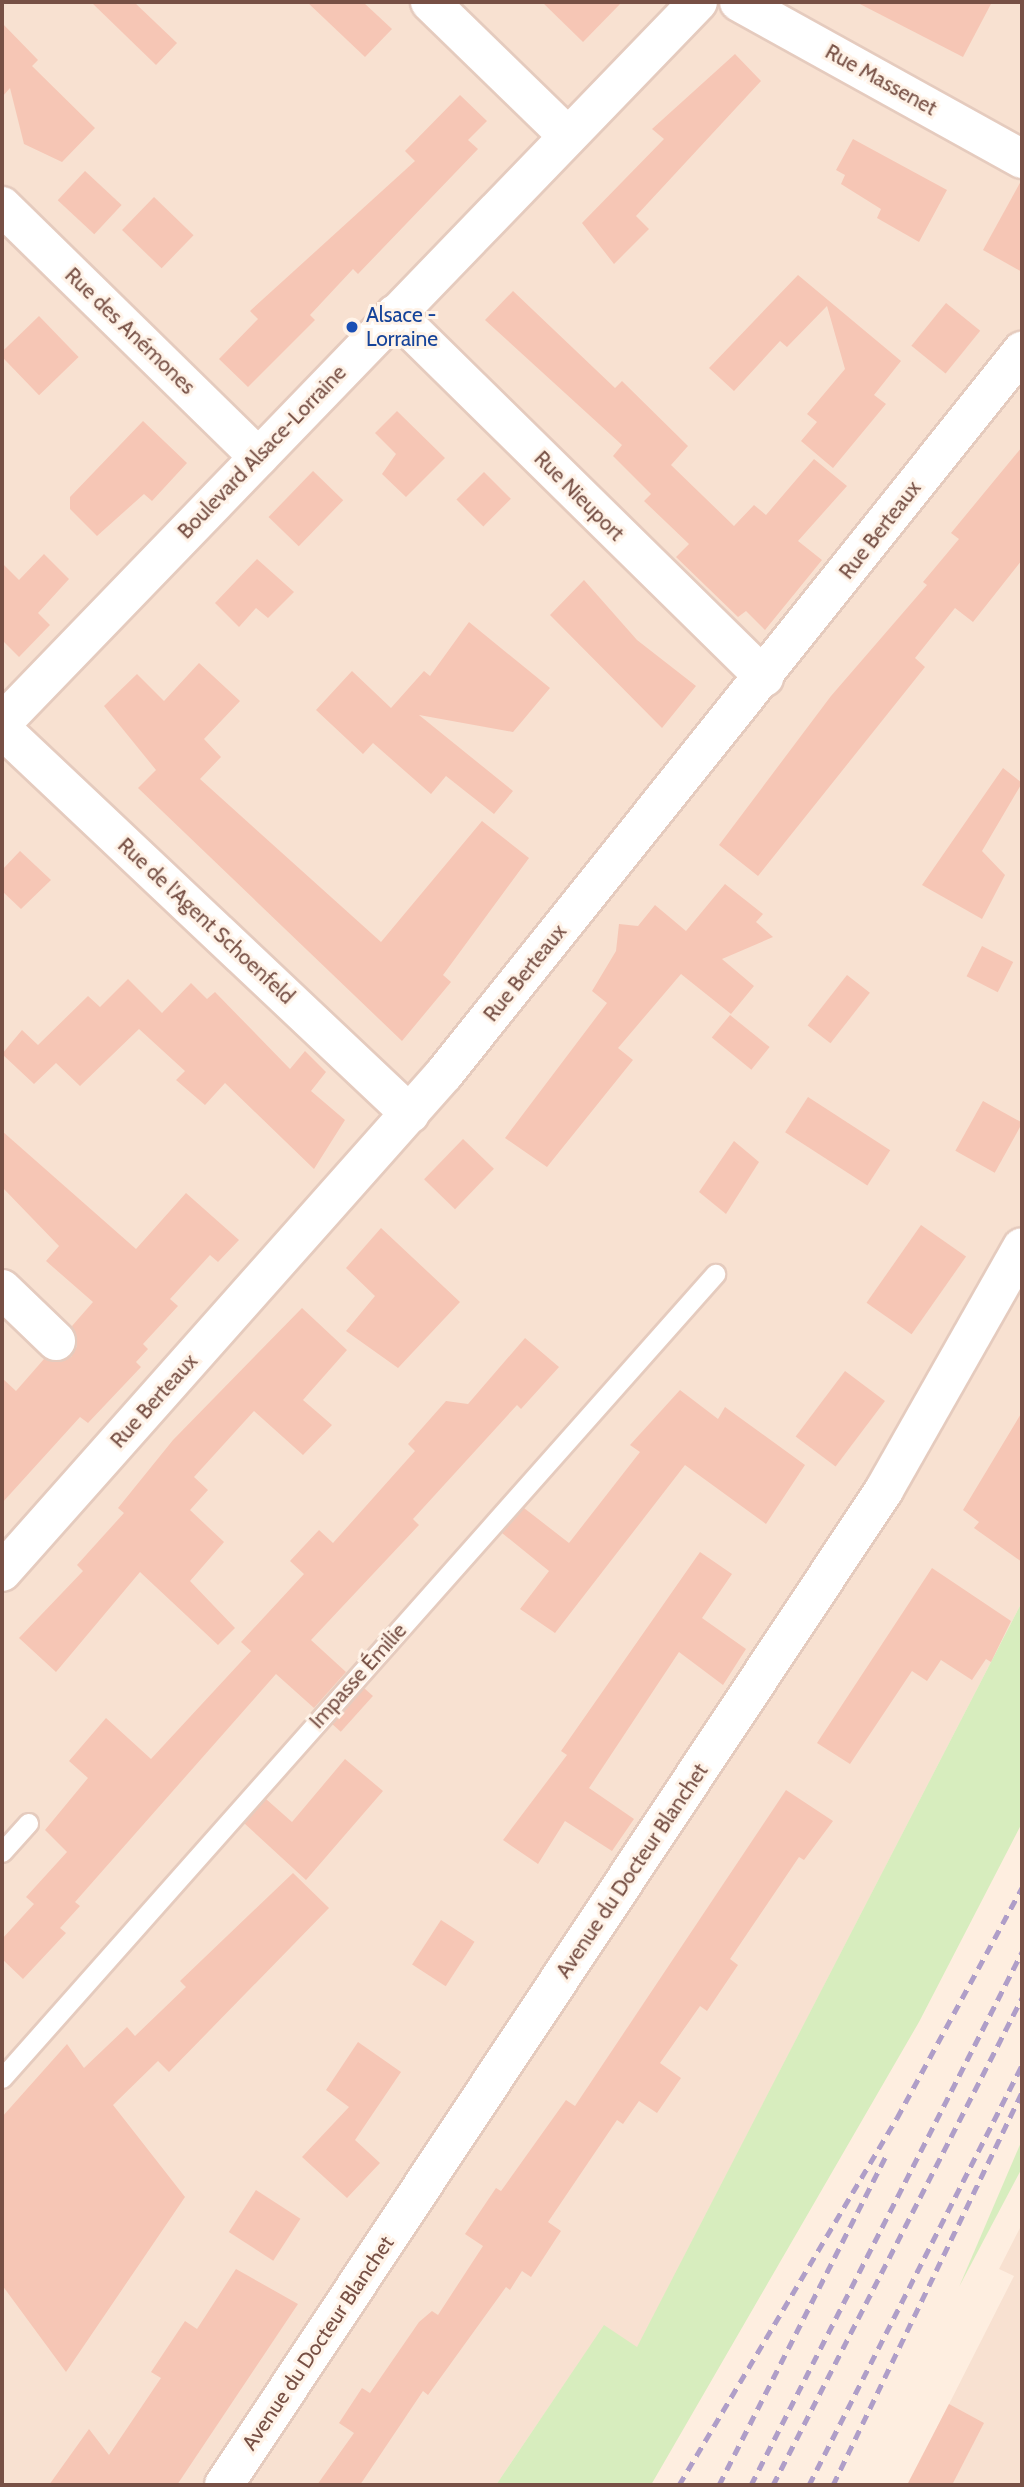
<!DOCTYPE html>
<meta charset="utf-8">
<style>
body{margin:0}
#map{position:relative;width:1024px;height:2487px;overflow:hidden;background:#feeee0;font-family:Cabin,sans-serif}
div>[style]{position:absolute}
.residential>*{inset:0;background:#f8e1d1}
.green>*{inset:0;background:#d7edbe}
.building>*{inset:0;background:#f6c6b5;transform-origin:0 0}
.roads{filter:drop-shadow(2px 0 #e5cbbe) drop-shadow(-2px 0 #e5cbbe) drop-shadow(0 2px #e5cbbe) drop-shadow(0 -2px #e5cbbe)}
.service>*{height:19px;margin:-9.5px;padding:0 9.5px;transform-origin:9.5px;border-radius:9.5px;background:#fff}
.minor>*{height:38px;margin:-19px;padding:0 19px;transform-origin:19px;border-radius:19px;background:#fff}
.rail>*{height:5px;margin-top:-2.5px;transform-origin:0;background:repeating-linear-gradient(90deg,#af9ec8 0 10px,transparent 0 17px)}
.dots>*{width:19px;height:19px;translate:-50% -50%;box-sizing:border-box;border:4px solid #fff3e8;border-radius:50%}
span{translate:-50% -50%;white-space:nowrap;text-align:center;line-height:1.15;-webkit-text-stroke:6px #fff3e8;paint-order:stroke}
.street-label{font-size:21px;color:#775045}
.transit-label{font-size:21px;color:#164399}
.left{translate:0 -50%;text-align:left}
.frame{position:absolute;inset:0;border:4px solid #775045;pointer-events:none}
</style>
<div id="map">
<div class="residential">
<div style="clip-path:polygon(2px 2px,1022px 2px,1022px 1602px,637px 2348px,604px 2326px,496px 2485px,2px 2485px)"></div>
<div style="clip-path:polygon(1022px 2224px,1022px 2485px,908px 2485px,1014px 2276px,999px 2269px)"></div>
</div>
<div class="green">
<div style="clip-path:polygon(1022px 1602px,1022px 1823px,919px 2022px,651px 2485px,496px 2485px,604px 2325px,637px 2347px)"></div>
<div style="clip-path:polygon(1022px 2140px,1022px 2168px,959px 2287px)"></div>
</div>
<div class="building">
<div style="clip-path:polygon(91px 2px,134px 2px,177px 43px,156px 65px)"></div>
<div style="clip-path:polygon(307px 2px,363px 2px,392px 29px,365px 57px)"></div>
<div style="clip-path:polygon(542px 2px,622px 2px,583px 42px)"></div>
<div style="clip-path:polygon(856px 2px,992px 2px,963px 57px)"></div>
<div style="clip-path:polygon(2px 23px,38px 60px,32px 66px,95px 128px,62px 162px,24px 144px,10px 88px,2px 97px)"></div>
<div style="clip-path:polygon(735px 54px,761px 81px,636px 216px,649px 229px,614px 264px,582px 223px,664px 139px,652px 129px)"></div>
<div style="clip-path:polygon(460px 95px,487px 121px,468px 140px,478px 149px,358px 274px,353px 269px,310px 315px,315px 320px,248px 387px,219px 359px,258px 319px,250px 311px,415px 161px,405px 151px)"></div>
<div style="clip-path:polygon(853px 139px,947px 190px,919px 242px,877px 218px,881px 209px,841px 184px,845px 175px,836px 170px)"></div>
<div style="left:85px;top:171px;width:50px;height:40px;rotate:43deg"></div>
<div style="clip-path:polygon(1021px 181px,1022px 181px,1022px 272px,983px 250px)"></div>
<div style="left:154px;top:197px;width:55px;height:46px;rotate:44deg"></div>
<div style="clip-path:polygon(798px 275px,901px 361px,874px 395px,886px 404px,833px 468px,801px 441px,817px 422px,807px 414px,845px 369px,827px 306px,787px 347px,780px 341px,734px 391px,709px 368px)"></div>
<div style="clip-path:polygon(513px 291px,615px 388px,622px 381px,688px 446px,671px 465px,734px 526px,754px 505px,766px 515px,814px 459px,847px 486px,798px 541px,822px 560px,765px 630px,746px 611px,738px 617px,676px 557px,689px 544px,644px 501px,651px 494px,613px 456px,622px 445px,485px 320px)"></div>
<div style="left:946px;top:303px;width:44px;height:55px;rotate:39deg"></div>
<div style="left:39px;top:316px;width:57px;height:55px;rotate:46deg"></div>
<div style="clip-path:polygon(397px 411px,445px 458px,406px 497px,382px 474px,396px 454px,375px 433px)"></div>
<div style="clip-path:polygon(143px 421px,187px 463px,152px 501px,144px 494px,97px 536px,70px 509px,70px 497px)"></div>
<div style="clip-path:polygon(1022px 447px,1022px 560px,973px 622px,955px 608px,915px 658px,925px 667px,758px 876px,719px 845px,831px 696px,927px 585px,923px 582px,959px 539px,951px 533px)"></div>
<div style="left:313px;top:471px;width:42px;height:64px;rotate:44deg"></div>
<div style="left:484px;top:472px;width:38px;height:39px;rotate:45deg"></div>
<div style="clip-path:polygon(44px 554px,69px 579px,38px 613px,50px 625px,19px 657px,2px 640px,2px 563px,19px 580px)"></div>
<div style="clip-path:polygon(257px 559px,294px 592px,268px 618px,256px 608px,239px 627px,215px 603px)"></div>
<div style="clip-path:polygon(584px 580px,637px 640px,696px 686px,662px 728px,550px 615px)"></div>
<div style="clip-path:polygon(469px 622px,550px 688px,513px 732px,419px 715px,513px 791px,494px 814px,446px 776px,431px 794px,373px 743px,363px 754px,316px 710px,352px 671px,391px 708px,424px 671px,430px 676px)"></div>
<div style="clip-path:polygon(199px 663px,240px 701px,204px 739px,221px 757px,200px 779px,381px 942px,482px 821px,529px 858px,443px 975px,451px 982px,402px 1041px,138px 788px,156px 770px,104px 706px,137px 674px,164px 701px)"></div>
<div style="clip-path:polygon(1003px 768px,1022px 783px,982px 851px,1005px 875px,982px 919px,922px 885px)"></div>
<div style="clip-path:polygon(20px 851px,51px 880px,21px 909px,2px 891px,2px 870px)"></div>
<div style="clip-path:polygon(725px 884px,763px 914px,756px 922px,773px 937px,722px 959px,754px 986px,731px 1014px,681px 974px,618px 1048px,633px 1060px,547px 1167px,505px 1138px,607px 1003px,592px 991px,616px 951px,619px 924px,638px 926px,655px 905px,686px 931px)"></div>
<div style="left:982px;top:946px;width:35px;height:34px;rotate:27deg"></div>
<div style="left:847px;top:975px;width:29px;height:64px;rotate:38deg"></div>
<div style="clip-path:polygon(128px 979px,162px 1013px,191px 983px,207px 999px,215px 992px,290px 1069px,305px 1051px,326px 1072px,311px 1091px,345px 1120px,314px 1169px,225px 1083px,205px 1105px,176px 1080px,185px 1071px,139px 1029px,80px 1086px,56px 1063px,34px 1084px,2px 1054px,22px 1030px,38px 1045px,88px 996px,100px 1007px)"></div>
<div style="left:730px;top:1015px;width:51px;height:29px;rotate:39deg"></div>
<div style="left:808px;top:1097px;width:98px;height:42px;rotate:33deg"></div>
<div style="left:983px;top:1101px;width:45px;height:57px;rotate:29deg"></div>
<div style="clip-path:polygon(2px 1131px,136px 1249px,186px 1193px,239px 1240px,218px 1262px,210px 1255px,170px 1299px,178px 1306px,143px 1344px,148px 1349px,136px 1362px,141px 1367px,88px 1423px,80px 1417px,2px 1503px,2px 1378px,16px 1391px,44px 1359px,71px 1357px,77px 1346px,72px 1326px,93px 1302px,46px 1261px,59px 1246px,2px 1187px)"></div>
<div style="left:463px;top:1139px;width:43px;height:56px;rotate:44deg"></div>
<div style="clip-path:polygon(734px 1141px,759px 1162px,726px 1214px,699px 1192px)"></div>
<div style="left:921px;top:1225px;width:55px;height:95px;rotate:35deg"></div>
<div style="clip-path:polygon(381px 1228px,460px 1302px,398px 1368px,346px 1331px,375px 1296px,346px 1268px)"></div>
<div style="clip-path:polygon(302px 1308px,347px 1350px,303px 1400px,332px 1425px,303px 1455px,254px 1411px,194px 1477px,208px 1490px,190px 1510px,224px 1542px,190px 1581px,235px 1628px,218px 1645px,140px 1572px,56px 1672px,19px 1638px,83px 1571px,77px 1565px,124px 1513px,118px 1508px,173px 1440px)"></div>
<div style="clip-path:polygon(525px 1338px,559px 1367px,521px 1409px,517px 1405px,413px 1519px,419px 1525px,311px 1640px,346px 1672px,314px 1708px,276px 1674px,75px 1902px,80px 1906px,60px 1928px,66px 1933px,23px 1979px,2px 1959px,2px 1939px,34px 1904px,26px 1897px,67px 1852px,45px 1830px,88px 1778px,69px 1761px,106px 1718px,151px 1759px,251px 1651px,241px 1642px,304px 1574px,290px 1561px,319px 1530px,333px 1543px,415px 1451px,408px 1444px,446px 1401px,468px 1404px)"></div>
<div style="left:845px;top:1371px;width:50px;height:82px;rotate:37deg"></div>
<div style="clip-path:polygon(680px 1390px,718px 1419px,725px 1407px,805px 1465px,766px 1524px,685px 1465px,555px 1633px,520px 1609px,549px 1571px,502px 1533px,524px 1508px,569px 1543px,640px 1452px,630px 1445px)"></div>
<div style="clip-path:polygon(1022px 1412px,1022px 1562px,974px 1528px,979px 1522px,963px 1510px)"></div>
<div style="clip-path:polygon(700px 1552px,732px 1574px,702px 1618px,746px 1649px,723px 1685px,679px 1652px,589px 1788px,634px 1819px,612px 1851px,565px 1821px,538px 1864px,503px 1840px,567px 1755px,561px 1751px)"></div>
<div style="clip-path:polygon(932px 1568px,1011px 1621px,991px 1662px,986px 1659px,972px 1680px,941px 1660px,927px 1681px,912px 1671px,850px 1764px,817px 1743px)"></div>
<div style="left:364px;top:1688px;width:12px;height:48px;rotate:42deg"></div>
<div style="clip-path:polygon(345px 1759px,383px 1791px,306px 1880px,244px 1823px,266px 1799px,292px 1822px)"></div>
<div style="clip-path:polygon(786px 1790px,833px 1821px,804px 1860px,799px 1857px,730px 1959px,738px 1965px,707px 2011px,700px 2006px,660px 2063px,681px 2078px,657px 2113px,639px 2101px,623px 2124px,617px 2120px,548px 2222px,561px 2231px,531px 2277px,522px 2271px,510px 2290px,506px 2287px,428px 2395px,423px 2391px,360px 2485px,317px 2485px,354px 2433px,339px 2423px,362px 2388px,370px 2393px,419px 2322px,432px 2311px,438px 2315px,483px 2246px,465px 2234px,496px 2188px,501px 2191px,566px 2100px,575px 2106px)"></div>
<div style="clip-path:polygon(293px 1873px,329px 1908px,169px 2072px,158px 2061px,113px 2105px,185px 2197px,66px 2372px,2px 2285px,2px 2117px,67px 2044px,84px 2068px,127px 2027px,135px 2036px,186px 1987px,180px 1981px)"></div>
<div style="left:441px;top:1920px;width:40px;height:53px;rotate:33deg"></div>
<div style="clip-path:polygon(358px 2042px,401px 2072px,355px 2140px,380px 2163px,347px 2198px,302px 2157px,349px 2107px,326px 2090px)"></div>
<div style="left:256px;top:2190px;width:53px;height:50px;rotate:33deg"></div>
<div style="clip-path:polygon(236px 2269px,298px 2304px,177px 2485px,49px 2485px,89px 2429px,109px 2455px,161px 2378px,151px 2372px,185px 2321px,197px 2329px)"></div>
<div style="clip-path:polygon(949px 2404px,984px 2423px,952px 2485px,907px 2485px)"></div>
</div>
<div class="roads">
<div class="service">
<div style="left:2px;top:1852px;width:39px;rotate:-48deg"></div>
<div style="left:2px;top:2078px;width:1075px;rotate:-48.43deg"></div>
</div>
<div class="minor">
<div style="left:430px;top:2px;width:192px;rotate:44.2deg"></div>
<div style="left:739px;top:2px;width:324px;rotate:29deg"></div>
<div style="left:2px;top:206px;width:359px;rotate:44.4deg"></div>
<div style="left:395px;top:314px;width:518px;rotate:44.53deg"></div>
<div style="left:2px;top:723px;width:1002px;rotate:-46.01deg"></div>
<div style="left:2px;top:729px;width:561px;rotate:43.34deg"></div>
<div style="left:2px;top:1289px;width:75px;rotate:43.9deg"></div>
<div style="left:2px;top:1572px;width:666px;rotate:-48.41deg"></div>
<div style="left:444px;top:1074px;width:926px;rotate:-51.36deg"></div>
<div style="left:224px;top:2485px;width:1194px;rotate:-56.44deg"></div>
<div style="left:884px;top:1490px;width:279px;rotate:-60.4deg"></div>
</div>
</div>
<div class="rail">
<div style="left:679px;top:2485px;width:427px;rotate:-59.3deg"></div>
<div style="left:897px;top:2118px;width:262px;rotate:-61.5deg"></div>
<div style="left:719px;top:2485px;width:373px;rotate:-63.1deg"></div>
<div style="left:751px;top:2485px;width:598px;rotate:-63.05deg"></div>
<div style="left:773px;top:2485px;width:547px;rotate:-62.92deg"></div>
<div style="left:809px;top:2485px;width:470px;rotate:-63.1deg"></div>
<div style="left:833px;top:2485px;width:436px;rotate:-64.3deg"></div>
</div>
<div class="dots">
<div style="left:352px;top:327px;background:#1a4fb4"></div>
</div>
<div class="street-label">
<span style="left:881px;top:80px;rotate:29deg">Rue Massenet</span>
<span style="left:130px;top:331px;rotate:44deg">Rue des Anémones</span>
<span style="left:262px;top:452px;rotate:-46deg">Boulevard Alsace-Lorraine</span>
<span style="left:579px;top:496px;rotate:45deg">Rue Nieuport</span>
<span style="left:880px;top:530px;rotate:-52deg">Rue Berteaux</span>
<span style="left:206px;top:921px;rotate:43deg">Rue de l'Agent Schoenfeld</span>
<span style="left:525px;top:973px;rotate:-51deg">Rue Berteaux</span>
<span style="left:154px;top:1401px;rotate:-48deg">Rue Berteaux</span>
<span style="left:358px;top:1676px;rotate:-48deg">Impasse Émilie</span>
<span style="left:632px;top:1871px;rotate:-56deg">Avenue du Docteur Blanchet</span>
<span style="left:318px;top:2343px;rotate:-56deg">Avenue du Docteur Blanchet</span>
</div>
<div class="transit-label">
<span class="left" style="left:366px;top:327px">Alsace -<br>Lorraine</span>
</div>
<div class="frame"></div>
</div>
